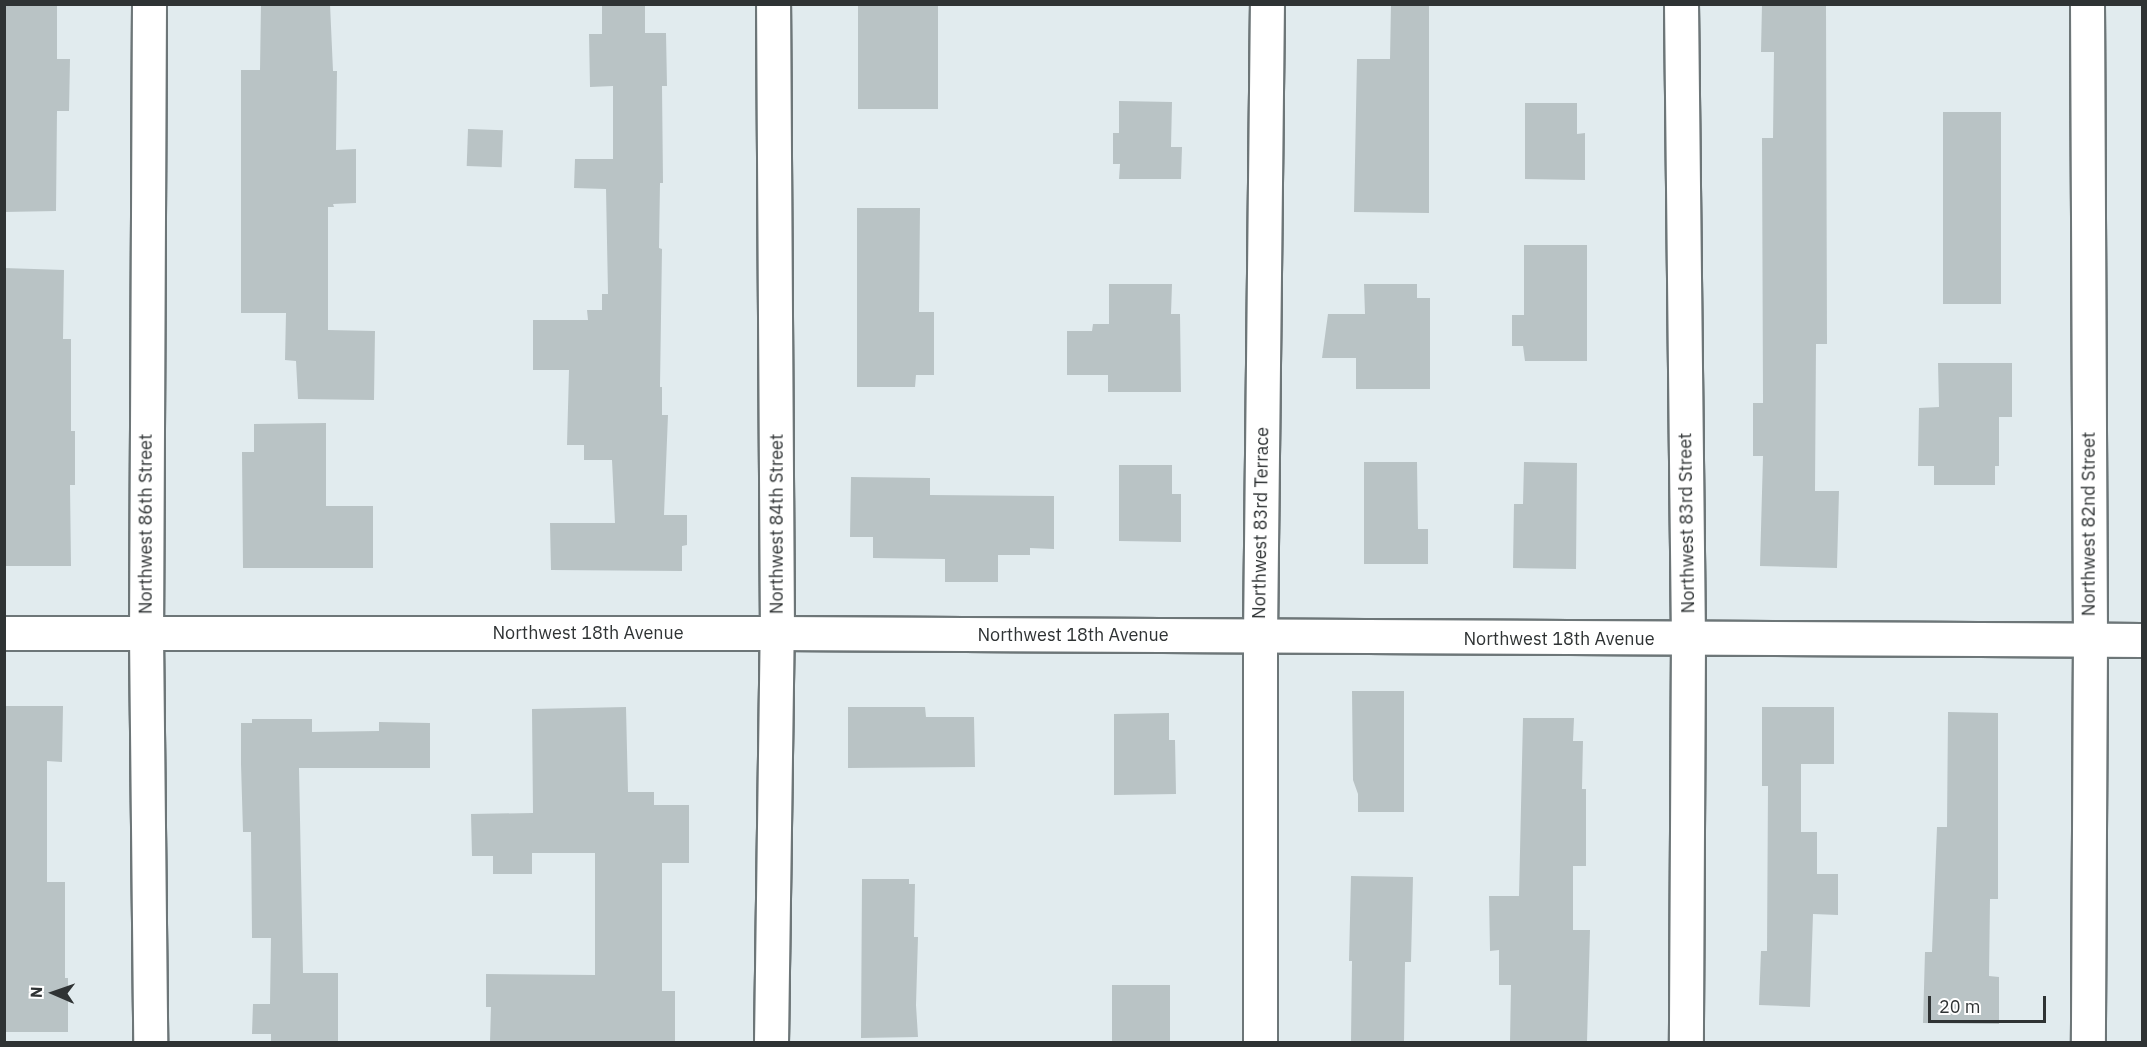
<!DOCTYPE html>
<style>
body{margin:0}
#map{position:relative;width:2147px;height:1047px;overflow:hidden;background:#e1ebee;font-family:"IBM Plex Sans",sans-serif}
div>[style]{position:absolute}
.building>*{inset:0;background:#b9c3c5;transform-origin:0 0}
.roads{filter:drop-shadow(2px 0 #6d7678) drop-shadow(-2px 0 #6d7678) drop-shadow(0 2px #6d7678) drop-shadow(0 -2px #6d7678)}
.street>*{height:33px;margin:-16.5px;padding:0 16.5px;transform-origin:16.5px;border-radius:16.5px;background:#fff}
span{translate:-50% -50%;white-space:nowrap;text-align:center;line-height:1.15;-webkit-text-stroke:6px #fff;paint-order:stroke}
.street-label{font-size:18px;color:#2f3334}
.frame{position:absolute;inset:0;border:6px solid #2f3334;pointer-events:none}
.north{position:absolute;left:24px;top:963px;width:60px;height:60px;-webkit-text-stroke:4px #fff;paint-order:stroke;rotate:272deg;font-size:16px;font-weight:700;line-height:24px;text-align:center;color:#2f3334}
.north::after{content:'';display:block;margin:auto;width:21px;height:27px;background:#2f3334;clip-path:polygon(50% 0,100% 100%,50% 72%,0 100%)}
.scale{position:absolute;left:1928px;top:996px;width:118px;height:27px;box-sizing:border-box;border:3px solid #2f3334;border-top:0;padding-left:8px;font-size:18px;line-height:21px;white-space:nowrap;color:#2f3334;-webkit-text-stroke:4px #fff;paint-order:stroke}
</style>
<div id="map">
<div class="building">
<div style="clip-path:polygon(4px 4px,57px 4px,57px 59px,70px 59px,69px 111px,57px 111px,56px 211px,4px 212px)"></div>
<div style="clip-path:polygon(261px 4px,330px 4px,333px 71px,337px 71px,336px 150px,356px 149px,356px 203px,333px 204px,334px 207px,328px 207px,328px 330px,375px 331px,374px 400px,298px 399px,296px 361px,285px 360px,286px 313px,241px 313px,241px 70px,260px 70px)"></div>
<div style="clip-path:polygon(602px 4px,645px 4px,645px 33px,666px 33px,667px 86px,662px 86px,663px 183px,660px 183px,659px 248px,662px 249px,660px 387px,662px 387px,662px 415px,668px 415px,664px 515px,687px 515px,687px 545px,682px 546px,682px 571px,551px 570px,550px 523px,615px 523px,612px 460px,584px 460px,584px 445px,567px 445px,569px 370px,533px 370px,533px 320px,588px 320px,587px 310px,602px 310px,602px 294px,608px 294px,606px 189px,574px 188px,575px 159px,613px 159px,613px 86px,590px 87px,589px 34px,602px 34px)"></div>
<div style="left:858px;top:4px;width:80px;height:105px"></div>
<div style="clip-path:polygon(1391px 4px,1429px 4px,1429px 213px,1354px 212px,1357px 59px,1390px 59px)"></div>
<div style="clip-path:polygon(1762px 4px,1826px 4px,1827px 344px,1816px 344px,1815px 491px,1839px 491px,1837px 568px,1760px 566px,1763px 456px,1753px 456px,1753px 403px,1763px 403px,1762px 138px,1773px 138px,1774px 52px,1761px 52px)"></div>
<div style="clip-path:polygon(1119px 101px,1172px 102px,1171px 147px,1182px 147px,1181px 179px,1119px 179px,1120px 164px,1113px 164px,1113px 133px,1119px 133px)"></div>
<div style="clip-path:polygon(1525px 103px,1577px 103px,1577px 134px,1585px 133px,1585px 180px,1525px 179px)"></div>
<div style="left:1943px;top:112px;width:58px;height:192px"></div>
<div style="left:468px;top:129px;width:35px;height:37px;rotate:2deg"></div>
<div style="clip-path:polygon(857px 208px,920px 208px,919px 312px,934px 312px,934px 375px,916px 375px,915px 387px,857px 387px)"></div>
<div style="clip-path:polygon(1524px 245px,1587px 245px,1587px 361px,1525px 361px,1523px 346px,1512px 346px,1512px 315px,1524px 315px)"></div>
<div style="clip-path:polygon(4px 268px,64px 270px,63px 339px,71px 339px,71px 431px,75px 431px,75px 485px,70px 485px,71px 566px,4px 566px)"></div>
<div style="clip-path:polygon(1109px 284px,1172px 284px,1171px 314px,1180px 314px,1181px 392px,1108px 392px,1108px 375px,1067px 375px,1067px 331px,1092px 331px,1093px 324px,1109px 324px)"></div>
<div style="clip-path:polygon(1364px 284px,1417px 284px,1417px 298px,1430px 298px,1430px 389px,1356px 389px,1356px 358px,1322px 358px,1328px 314px,1365px 314px)"></div>
<div style="clip-path:polygon(1938px 363px,2012px 363px,2012px 417px,1999px 417px,1999px 466px,1995px 466px,1995px 485px,1934px 485px,1934px 466px,1918px 466px,1919px 408px,1939px 407px)"></div>
<div style="clip-path:polygon(326px 423px,326px 506px,373px 506px,373px 568px,243px 568px,242px 452px,254px 452px,254px 424px)"></div>
<div style="clip-path:polygon(1364px 462px,1417px 462px,1418px 529px,1428px 529px,1428px 564px,1364px 564px)"></div>
<div style="clip-path:polygon(1524px 462px,1577px 463px,1576px 569px,1513px 568px,1514px 504px,1523px 504px)"></div>
<div style="clip-path:polygon(1119px 465px,1172px 465px,1172px 494px,1181px 494px,1181px 542px,1119px 541px)"></div>
<div style="clip-path:polygon(851px 477px,930px 478px,930px 495px,1054px 496px,1054px 549px,1030px 548px,1030px 555px,998px 555px,998px 582px,945px 582px,945px 559px,873px 558px,873px 537px,850px 537px)"></div>
<div style="clip-path:polygon(1352px 691px,1404px 691px,1404px 812px,1358px 812px,1358px 794px,1353px 780px)"></div>
<div style="clip-path:polygon(4px 706px,63px 706px,62px 762px,47px 761px,47px 882px,65px 882px,65px 978px,68px 978px,68px 1032px,4px 1032px)"></div>
<div style="clip-path:polygon(626px 707px,628px 792px,654px 792px,654px 805px,689px 805px,689px 863px,662px 863px,662px 991px,675px 991px,675px 1042px,490px 1042px,491px 1007px,486px 1007px,486px 974px,595px 975px,595px 853px,532px 853px,532px 874px,493px 874px,493px 856px,472px 856px,471px 814px,533px 813px,532px 709px)"></div>
<div style="clip-path:polygon(848px 707px,925px 707px,926px 717px,974px 717px,975px 767px,848px 768px)"></div>
<div style="clip-path:polygon(1762px 707px,1834px 707px,1834px 764px,1801px 764px,1801px 832px,1817px 832px,1817px 874px,1838px 874px,1838px 915px,1813px 914px,1810px 1007px,1759px 1005px,1761px 951px,1767px 951px,1768px 786px,1762px 786px)"></div>
<div style="clip-path:polygon(1948px 712px,1998px 713px,1998px 899px,1990px 899px,1989px 976px,1999px 977px,1999px 1024px,1923px 1023px,1925px 952px,1932px 952px,1937px 827px,1947px 827px)"></div>
<div style="clip-path:polygon(1169px 713px,1169px 740px,1175px 740px,1176px 794px,1114px 795px,1114px 714px)"></div>
<div style="clip-path:polygon(1523px 718px,1574px 718px,1573px 741px,1583px 741px,1582px 789px,1586px 789px,1586px 866px,1573px 866px,1573px 930px,1590px 930px,1587px 1042px,1510px 1042px,1511px 985px,1499px 985px,1499px 950px,1490px 951px,1489px 896px,1519px 896px)"></div>
<div style="clip-path:polygon(252px 719px,312px 719px,312px 732px,379px 731px,379px 722px,430px 723px,430px 768px,299px 768px,303px 973px,338px 973px,338px 1042px,271px 1042px,271px 1034px,252px 1034px,253px 1004px,270px 1004px,271px 938px,252px 938px,251px 832px,243px 832px,241px 764px,241px 723px,252px 723px)"></div>
<div style="clip-path:polygon(1351px 876px,1413px 877px,1411px 962px,1405px 962px,1404px 1042px,1351px 1042px,1352px 961px,1349px 961px)"></div>
<div style="clip-path:polygon(862px 879px,909px 879px,909px 884px,915px 884px,914px 937px,918px 937px,916px 1005px,918px 1037px,861px 1038px)"></div>
<div style="left:1112px;top:985px;width:58px;height:57px"></div>
</div>
<div class="roads">
<div class="street">
<div style="left:149px;top:4px;width:631px;rotate:90.27deg"></div>
<div style="left:146px;top:635px;width:407px;rotate:89.4deg"></div>
<div style="left:1681px;top:4px;width:636px;rotate:89.37deg"></div>
<div style="left:1688px;top:640px;width:402px;rotate:90.3deg"></div>
<div style="left:2087px;top:4px;width:636px;rotate:89.73deg"></div>
<div style="left:2090px;top:640px;width:402px;rotate:90.3deg"></div>
<div style="left:4px;top:633px;width:773px"></div>
<div style="left:777px;top:633px;width:1365px;rotate:0.29deg"></div>
<div style="left:771px;top:1042px;width:409px;rotate:-89.2deg"></div>
<div style="left:777px;top:633px;width:629px;rotate:-90.36deg"></div>
<div style="left:1260px;top:1042px;width:405px;rotate:-90deg"></div>
<div style="left:1260px;top:637px;width:633px;rotate:-89.37deg"></div>
</div>
</div>
<div class="street-label">
<span style="left:1261px;top:523px;rotate:-89deg">Northwest 83rd Terrace</span>
<span style="left:1687px;top:523px;rotate:-91deg">Northwest 83rd Street</span>
<span style="left:146px;top:524px;rotate:-90deg">Northwest 86th Street</span>
<span style="left:777px;top:524px;rotate:-90deg">Northwest 84th Street</span>
<span style="left:2089px;top:524px;rotate:-90deg">Northwest 82nd Street</span>
<span style="left:588px;top:633px">Northwest 18th Avenue</span>
<span style="left:1073px;top:635px">Northwest 18th Avenue</span>
<span style="left:1559px;top:639px">Northwest 18th Avenue</span>
</div>
<div class="frame"></div>
<div class="north">N</div>
<div class="scale">20 m</div>
</div>
